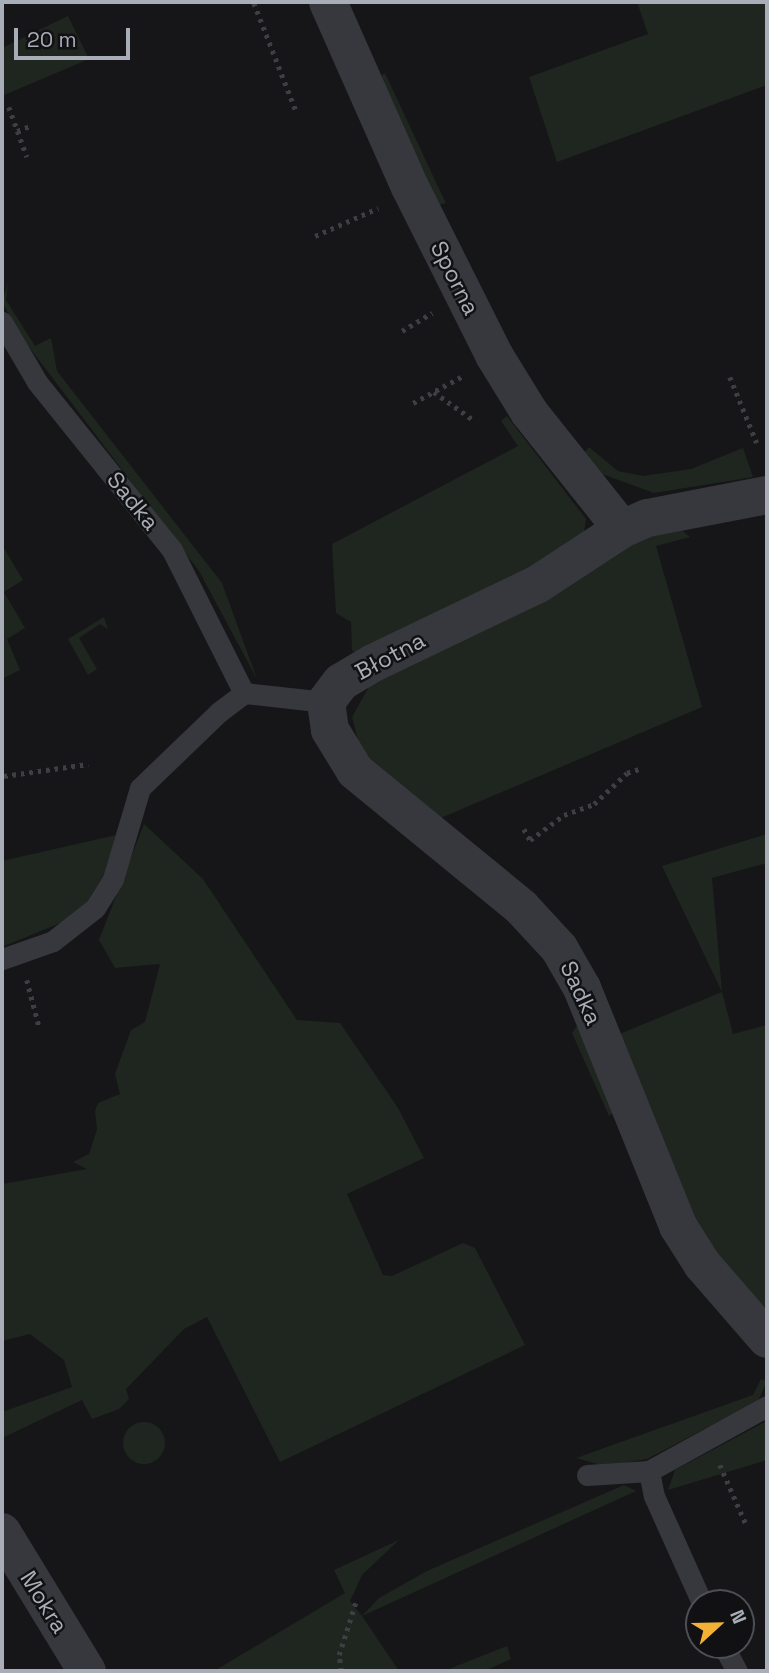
<!DOCTYPE html>
<meta charset="utf-8">
<style>
body{margin:0}
#map{position:relative;width:769px;height:1673px;overflow:hidden;background:#161618;font-family:"Space Grotesk",sans-serif}
div>[style]{position:absolute}
.green>*{inset:0;background:#1e261f}
.round{border-radius:50%}
.path>*{height:4.5px;margin-top:-2.25px;transform-origin:0;background:repeating-linear-gradient(90deg,#3d3f44 0 3.5px,transparent 0 8.5px)}
.service>*{height:21px;margin:-10.5px;padding:0 10.5px;transform-origin:10.5px;border-radius:10.5px;background:#37383d}
.minor>*{height:38px;margin:-19px;padding:0 19px;transform-origin:19px;border-radius:19px;background:#37383d}
span{translate:-50% -50%;white-space:nowrap;text-align:center;line-height:1.15;-webkit-text-stroke:5px #111113;paint-order:stroke}
.street-label{font-size:23px;color:#a8adb8}
.frame{position:absolute;inset:0;border:4px solid #a8adb8;pointer-events:none}
.north{position:absolute;left:685px;top:1589px;width:70px;height:70px;box-sizing:border-box;background:#111113;border:2px solid #4d4f55;border-radius:50%;rotate:68deg;font-size:19px;font-weight:700;line-height:28px;text-align:center;color:#a8adb8}
.north::after{content:'';display:block;margin:auto;width:24px;height:32px;background:#f2b134;clip-path:polygon(50% 0,100% 100%,50% 72%,0 100%)}
.scale{position:absolute;left:14px;top:28px;width:116px;height:32px;box-sizing:border-box;border:4px solid #a8adb8;border-top:0;padding-left:9px;font-size:21px;line-height:24px;white-space:nowrap;color:#a8adb8;-webkit-text-stroke:5px #111113;paint-order:stroke}
</style>
<div id="map">
<div class="green">
<div style="clip-path:polygon(637px 2px,767px 2px,767px 85px,557px 162px,529px 77px,648px 34px)"></div>
<div style="clip-path:polygon(68px 16px,89px 59px,2px 96px,2px 48px)"></div>
<div style="clip-path:polygon(385px 73px,440px 191px,446px 203px,439px 205px,381px 76px)"></div>
<div style="clip-path:polygon(8px 284px,6px 300px,35px 346px,51px 338px,57px 371px,222px 583px,257px 679px,199px 571px,23px 339px,2px 302px)"></div>
<div style="clip-path:polygon(507px 416px,586px 519px,583px 538px,360px 658px,352px 650px,351px 622px,336px 613px,332px 544px,518px 446px,501px 421px)"></div>
<div style="clip-path:polygon(589px 447px,618px 471px,643px 476px,691px 469px,743px 448px,753px 477px,654px 493px,602px 474px,582px 456px)"></div>
<div style="clip-path:polygon(678px 527px,690px 537px,656px 546px,702px 707px,429px 823px,362px 756px,352px 717px,373px 680px,626px 544px)"></div>
<div style="clip-path:polygon(2px 545px,23px 580px,4px 592px,25px 628px,7px 639px,20px 670px,2px 679px)"></div>
<div style="clip-path:polygon(104px 617px,108px 629px,100px 624px,79px 638px,97px 669px,88px 675px,68px 639px)"></div>
<div style="clip-path:polygon(144px 824px,203px 879px,297px 1020px,340px 1023px,398px 1108px,424px 1158px,347px 1194px,383px 1275px,392px 1276px,463px 1243px,475px 1248px,525px 1345px,280px 1462px,207px 1317px,184px 1329px,126px 1389px,129px 1399px,119px 1409px,92px 1419px,82px 1400px,2px 1438px,2px 1412px,72px 1387px,64px 1360px,30px 1334px,2px 1341px,2px 1184px,87px 1169px,73px 1162px,89px 1154px,97px 1129px,95px 1111px,98px 1103px,120px 1094px,115px 1074px,131px 1030px,145px 1022px,160px 964px,115px 968px,99px 940px)"></div>
<div style="clip-path:polygon(767px 834px,767px 863px,712px 878px,722px 992px,733px 1034px,767px 1025px,767px 1306px,759px 1308px,694px 1234px,617px 1035px,722px 992px,662px 866px)"></div>
<div style="clip-path:polygon(116px 835px,106px 871px,86px 904px,70px 919px,2px 947px,2px 861px)"></div>
<div style="clip-path:polygon(479px 889px,538px 937px,570px 984px,619px 1107px,609px 1116px,572px 1033px,581px 1020px,560px 977px,514px 923px,481px 898px)"></div>
<div style="clip-path:polygon(761px 1379px,767px 1381px,758px 1401px,647px 1459px,604px 1466px,576px 1458px,753px 1395px)"></div>
<div style="clip-path:polygon(767px 1421px,767px 1460px,668px 1490px,675px 1470px)"></div>
<div class="round" style="left:123px;top:1422px;width:42px;height:42px"></div>
<div style="clip-path:polygon(624px 1485px,636px 1491px,362px 1616px,399px 1671px,214px 1671px,345px 1593px,334px 1570px,399px 1540px,362px 1575px,350px 1601px,362px 1616px,379px 1598px,427px 1571px)"></div>
<div style="clip-path:polygon(507px 1646px,511px 1659px,484px 1671px,444px 1671px)"></div>
</div>
<div class="path">
<div style="left:254px;top:3px;width:116px;rotate:68.7deg"></div>
<div style="left:9px;top:107px;width:53px;rotate:70.2deg"></div>
<div style="left:17px;top:131px;width:14px;rotate:-21deg"></div>
<div style="left:315px;top:236px;width:69px;rotate:-24deg"></div>
<div style="left:402px;top:331px;width:35px;rotate:-31deg"></div>
<div style="left:730px;top:377px;width:71px;rotate:67.8deg"></div>
<div style="left:434px;top:392px;width:50px;rotate:35.3deg"></div>
<div style="left:413px;top:403px;width:55px;rotate:-28.4deg"></div>
<div style="left:4px;top:776px;width:85px;rotate:-8.1deg"></div>
<div style="left:524px;top:829px;width:13px;rotate:61deg"></div>
<div style="left:530px;top:840px;width:42px;rotate:-36.3deg"></div>
<div style="left:564px;top:815px;width:32px;rotate:-20deg"></div>
<div style="left:594px;top:804px;width:45px;rotate:-43.2deg"></div>
<div style="left:627px;top:773px;width:16px;rotate:-18deg"></div>
<div style="left:27px;top:980px;width:48px;rotate:75.4deg"></div>
<div style="left:720px;top:1465px;width:64px;rotate:66.2deg"></div>
<div style="left:341px;top:1671px;width:16px;rotate:-97deg"></div>
<div style="left:339px;top:1655px;width:57px;rotate:-72.5deg"></div>
</div>
<div class="service">
<div style="left:2px;top:322px;width:69px;rotate:59.7deg"></div>
<div style="left:37px;top:382px;width:216px;rotate:51.2deg"></div>
<div style="left:172px;top:550px;width:160px;rotate:63.3deg"></div>
<div style="left:2px;top:959px;width:54px;rotate:-19.4deg"></div>
<div style="left:53px;top:941px;width:53px;rotate:-38.2deg"></div>
<div style="left:95px;top:908px;width:34px;rotate:-58deg"></div>
<div style="left:113px;top:879px;width:95px;rotate:-73.5deg"></div>
<div style="left:140px;top:788px;width:110px;rotate:-43.9deg"></div>
<div style="left:219px;top:712px;width:31px;rotate:-37deg"></div>
<div style="left:244px;top:693px;width:82px;rotate:6.3deg"></div>
<div style="left:649px;top:1471px;width:25px;rotate:79deg"></div>
<div style="left:654px;top:1496px;width:117px;rotate:65.8deg"></div>
<div style="left:587px;top:1475px;width:62px;rotate:-3.7deg"></div>
<div style="left:649px;top:1471px;width:135px;rotate:-28.8deg"></div>
<div style="left:723px;top:1645px;width:30px;rotate:62deg"></div>
</div>
<div class="minor">
<div style="left:328px;top:2px;width:202px;rotate:66.1deg"></div>
<div style="left:410px;top:187px;width:188px;rotate:63.4deg"></div>
<div style="left:494px;top:355px;width:67px;rotate:58.4deg"></div>
<div style="left:529px;top:412px;width:149px;rotate:51.5deg"></div>
<div style="left:767px;top:495px;width:122px;rotate:169.1deg"></div>
<div style="left:647px;top:518px;width:27px;rotate:156deg"></div>
<div style="left:622px;top:529px;width:100px;rotate:146.8deg"></div>
<div style="left:538px;top:584px;width:183px;rotate:154.4deg"></div>
<div style="left:373px;top:663px;width:37px;rotate:149deg"></div>
<div style="left:341px;top:682px;width:25px;rotate:127deg"></div>
<div style="left:326px;top:702px;width:28px;rotate:82deg"></div>
<div style="left:330px;top:730px;width:48px;rotate:58.6deg"></div>
<div style="left:355px;top:771px;width:215px;rotate:39.3deg"></div>
<div style="left:521px;top:907px;width:56px;rotate:47.2deg"></div>
<div style="left:559px;top:948px;width:46px;rotate:60.1deg"></div>
<div style="left:582px;top:988px;width:257px;rotate:68deg"></div>
<div style="left:678px;top:1226px;width:45px;rotate:57.7deg"></div>
<div style="left:702px;top:1264px;width:99px;rotate:49.1deg"></div>
<div style="left:2px;top:1532px;width:163px;rotate:58.6deg"></div>
</div>
<div class="street-label">
<span style="left:455px;top:278px;rotate:63deg">Sporna</span>
<span style="left:133px;top:501px;rotate:51deg">Sadka</span>
<span style="left:390px;top:656px;rotate:-28deg">Błotna</span>
<span style="left:581px;top:993px;rotate:65deg">Sadka</span>
<span style="left:44px;top:1602px;rotate:58deg">Mokra</span>
</div>
<div class="frame"></div>
<div class="north">N</div>
<div class="scale">20 m</div>
</div>
